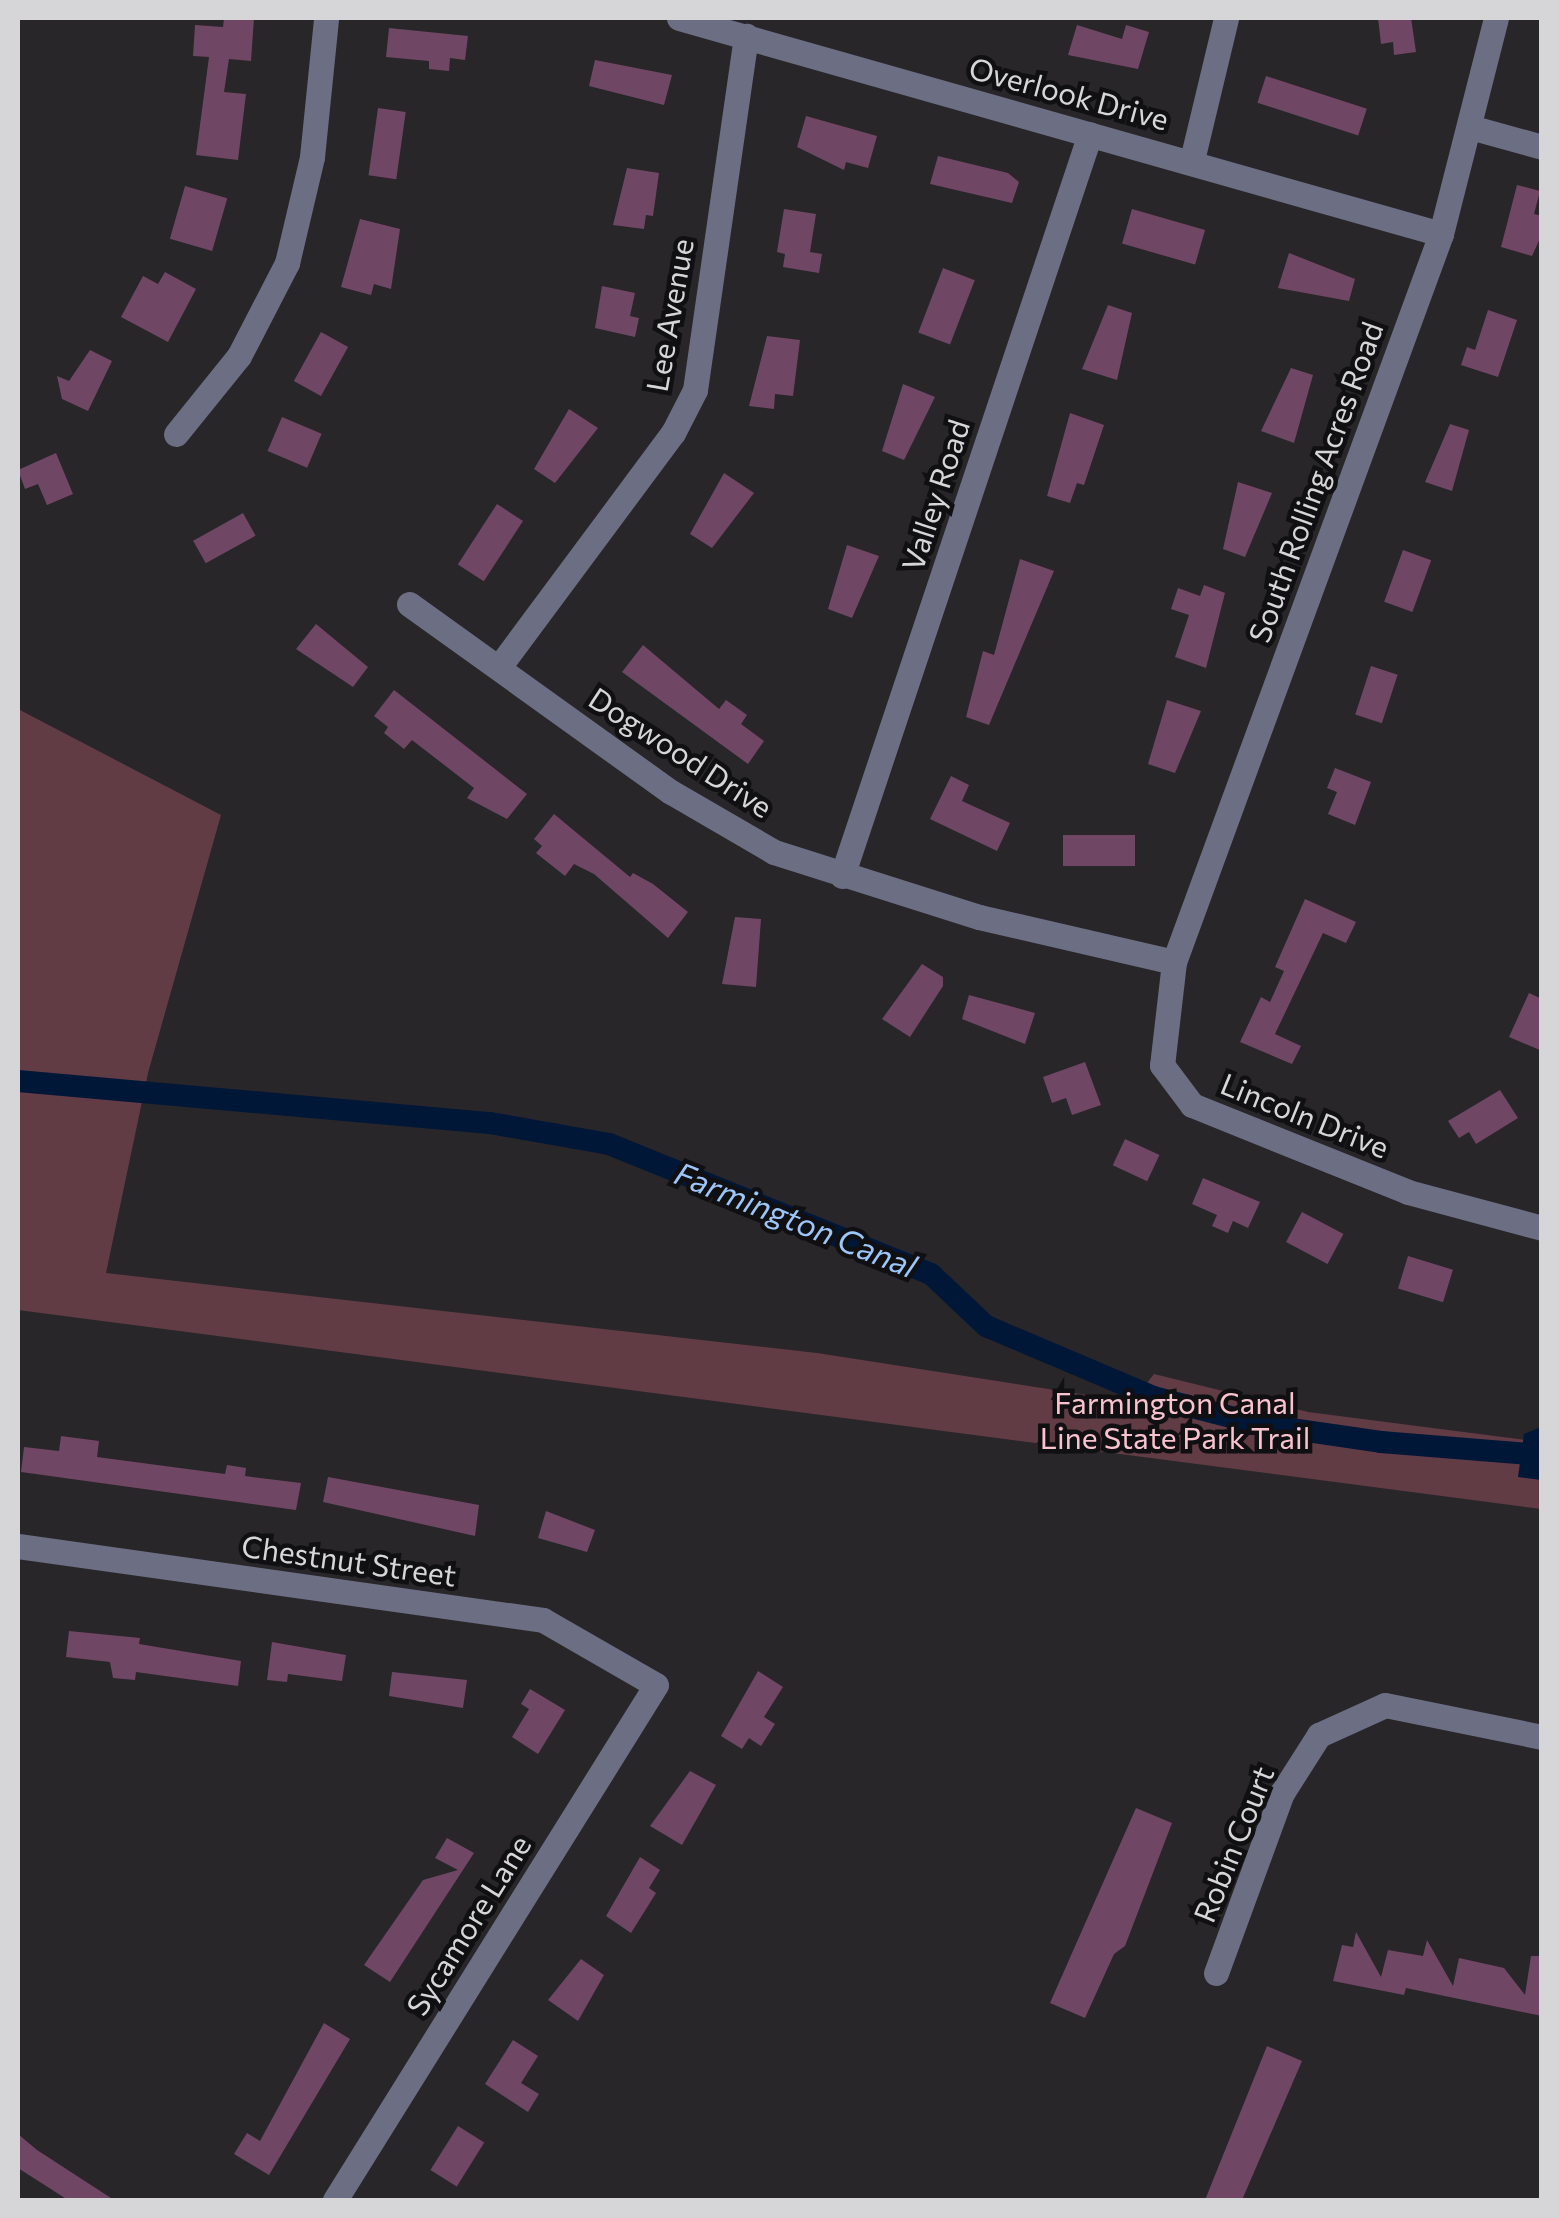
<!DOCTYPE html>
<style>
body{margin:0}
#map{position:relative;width:1559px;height:2218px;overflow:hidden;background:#282629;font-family:Commissioner,sans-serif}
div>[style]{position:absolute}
.green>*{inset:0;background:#613c45}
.water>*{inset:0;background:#001738}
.canal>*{height:22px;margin:-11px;padding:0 11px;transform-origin:11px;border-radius:11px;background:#001738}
.building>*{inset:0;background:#704665;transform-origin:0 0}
.minor>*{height:25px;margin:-12.5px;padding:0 12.5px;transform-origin:12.5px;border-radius:12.5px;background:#6c6e84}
span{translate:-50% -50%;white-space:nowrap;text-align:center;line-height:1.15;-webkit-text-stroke:9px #100f11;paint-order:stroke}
.street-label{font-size:30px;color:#d6d5d7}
.park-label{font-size:30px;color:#f8c3ce}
.water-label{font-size:32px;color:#9dc6f8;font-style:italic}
.frame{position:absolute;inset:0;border:20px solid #d6d5d7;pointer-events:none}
</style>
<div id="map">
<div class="green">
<div style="clip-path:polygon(18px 709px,221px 815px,148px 1073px,106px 1273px,817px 1353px,1132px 1402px,1154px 1374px,1308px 1412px,1541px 1442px,1541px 1509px,18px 1310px)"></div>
</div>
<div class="water">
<div style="clip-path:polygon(1541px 1427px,1541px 1480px,1518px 1477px,1524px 1434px)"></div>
</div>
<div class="canal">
<div style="left:18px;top:1081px;width:474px;rotate:5.1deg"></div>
<div style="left:490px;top:1123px;width:121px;rotate:10deg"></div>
<div style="left:609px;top:1144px;width:347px;rotate:22deg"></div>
<div style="left:931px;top:1274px;width:76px;rotate:43.4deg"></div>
<div style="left:986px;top:1326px;width:181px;rotate:23deg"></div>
<div style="left:1153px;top:1397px;width:108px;rotate:14.4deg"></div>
<div style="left:1258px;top:1424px;width:124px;rotate:8.3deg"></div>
<div style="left:1381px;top:1442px;width:162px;rotate:4.6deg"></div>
</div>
<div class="building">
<div style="clip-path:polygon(224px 18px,254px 18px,251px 61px,229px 59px,224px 92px,246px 94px,238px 160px,196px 155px,209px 57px,193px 56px,195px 25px,223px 27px)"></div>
<div style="clip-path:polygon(1378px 18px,1411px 18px,1416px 52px,1394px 55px,1393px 42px,1381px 44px)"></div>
<div style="clip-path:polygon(1077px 25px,1122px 39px,1126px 25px,1149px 32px,1138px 69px,1068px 55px)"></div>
<div style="clip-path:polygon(389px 28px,468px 36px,465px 60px,450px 58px,449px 71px,429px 69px,429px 61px,386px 57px)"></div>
<div style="clip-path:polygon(595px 60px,672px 75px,664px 105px,589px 86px)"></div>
<div style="left:1266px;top:76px;width:106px;height:28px;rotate:18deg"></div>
<div style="left:378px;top:108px;width:28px;height:68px;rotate:8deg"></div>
<div style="clip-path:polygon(806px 116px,877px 136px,868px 168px,846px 162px,844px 170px,797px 147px)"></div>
<div style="clip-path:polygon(938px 156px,1008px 173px,1019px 182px,1012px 203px,930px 184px)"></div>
<div style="clip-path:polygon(627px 168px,659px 173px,653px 216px,646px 215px,644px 229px,613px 225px)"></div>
<div style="clip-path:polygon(1517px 185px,1540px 191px,1534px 214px,1542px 216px,1542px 234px,1532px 256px,1501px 247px)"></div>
<div style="left:185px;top:186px;width:44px;height:55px;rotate:16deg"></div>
<div style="clip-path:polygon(784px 209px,816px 214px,810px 252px,822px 254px,819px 273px,783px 267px,785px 254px,777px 252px)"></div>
<div style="left:1132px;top:209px;width:76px;height:36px;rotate:16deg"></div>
<div style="clip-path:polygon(360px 219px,400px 229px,391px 289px,374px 284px,371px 295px,341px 287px)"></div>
<div style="clip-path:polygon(1289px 253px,1355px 279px,1349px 301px,1278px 288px)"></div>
<div style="left:943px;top:268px;width:34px;height:69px;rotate:21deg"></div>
<div style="clip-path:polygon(165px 272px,196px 289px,168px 342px,121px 317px,143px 276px,158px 284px)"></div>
<div style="clip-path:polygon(602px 286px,635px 293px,630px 316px,639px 318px,635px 337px,595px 328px)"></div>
<div style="clip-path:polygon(1108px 305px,1132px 313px,1117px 380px,1082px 369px)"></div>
<div style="clip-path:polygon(1488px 310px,1517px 320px,1498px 377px,1461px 365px,1467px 347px,1475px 350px)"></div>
<div style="left:321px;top:332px;width:31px;height:56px;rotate:29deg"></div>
<div style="clip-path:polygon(767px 336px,800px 340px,793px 396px,775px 394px,774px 409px,749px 406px)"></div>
<div style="clip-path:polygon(90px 350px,112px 361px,88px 411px,62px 399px,57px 376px,69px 381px)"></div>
<div style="clip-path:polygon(1291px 368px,1313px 375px,1294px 443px,1261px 431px)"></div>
<div style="clip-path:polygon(903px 384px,935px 397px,904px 460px,882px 451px)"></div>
<div style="clip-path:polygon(569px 409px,598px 428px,555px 483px,534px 469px)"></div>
<div style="clip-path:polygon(1070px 413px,1104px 425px,1084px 485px,1077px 483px,1070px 503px,1047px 496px)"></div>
<div style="left:282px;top:417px;width:43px;height:37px;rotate:23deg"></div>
<div style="clip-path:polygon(1450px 424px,1469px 430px,1452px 491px,1425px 482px)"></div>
<div style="clip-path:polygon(56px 453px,73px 494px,47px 505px,38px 484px,25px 489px,18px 470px)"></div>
<div style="clip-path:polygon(724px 473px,754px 493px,712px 548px,690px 534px)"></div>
<div style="clip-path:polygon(1238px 482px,1272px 493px,1245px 557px,1223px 549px)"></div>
<div style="left:497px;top:504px;width:31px;height:72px;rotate:33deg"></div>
<div style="left:243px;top:513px;width:26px;height:57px;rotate:61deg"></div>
<div style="clip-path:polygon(847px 545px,879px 556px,852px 618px,828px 609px)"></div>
<div style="left:1403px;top:550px;width:30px;height:55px;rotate:20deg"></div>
<div style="clip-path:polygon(1020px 559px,1054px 571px,989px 725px,966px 717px,983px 651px,994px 655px)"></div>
<div style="clip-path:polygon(1204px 585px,1225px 593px,1206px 668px,1175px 657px,1189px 615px,1171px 609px,1178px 588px,1200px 596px)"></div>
<div style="clip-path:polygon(316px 624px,368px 667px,353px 687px,296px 649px)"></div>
<div style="clip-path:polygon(643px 645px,719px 709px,726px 700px,747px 715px,741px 724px,764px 741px,748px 764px,622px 672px)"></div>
<div style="left:1371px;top:666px;width:28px;height:51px;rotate:18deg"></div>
<div style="clip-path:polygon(394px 690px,527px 794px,507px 819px,467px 798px,474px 788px,412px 740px,404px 749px,384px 733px,388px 727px,374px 716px)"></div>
<div style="clip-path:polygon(1167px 700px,1201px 711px,1175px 773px,1148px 764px)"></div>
<div style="clip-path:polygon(1335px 768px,1371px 782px,1355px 825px,1328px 814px,1337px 792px,1327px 788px)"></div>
<div style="clip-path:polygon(951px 776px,969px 785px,962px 801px,1010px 823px,997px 851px,930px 819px)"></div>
<div style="clip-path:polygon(554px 814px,630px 877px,633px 873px,653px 884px,688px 912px,668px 938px,594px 874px,574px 864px,565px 876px,536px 853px,542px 846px,534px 839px)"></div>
<div style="left:1063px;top:835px;width:72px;height:31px"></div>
<div style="clip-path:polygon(1305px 899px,1356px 922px,1346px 943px,1323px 933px,1275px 1034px,1301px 1046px,1292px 1064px,1240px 1042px,1261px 997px,1270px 1002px,1284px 971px,1275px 967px)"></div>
<div style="clip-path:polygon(735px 917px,761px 919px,756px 987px,722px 984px)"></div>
<div style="clip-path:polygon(922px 964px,943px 977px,943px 986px,910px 1037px,882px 1019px)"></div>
<div style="clip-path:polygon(1529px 993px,1542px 999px,1542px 1051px,1509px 1037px)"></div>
<div style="clip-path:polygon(969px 995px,1035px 1013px,1025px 1044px,962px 1019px)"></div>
<div style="clip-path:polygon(1085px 1062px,1101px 1105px,1072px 1115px,1066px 1098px,1052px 1103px,1043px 1077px)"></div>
<div style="clip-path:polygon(1500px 1090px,1518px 1118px,1476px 1144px,1469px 1132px,1459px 1138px,1448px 1121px)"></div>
<div style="left:1125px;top:1139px;width:38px;height:29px;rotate:25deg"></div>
<div style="clip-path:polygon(1203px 1178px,1260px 1202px,1248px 1228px,1233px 1221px,1228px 1233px,1212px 1226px,1217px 1215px,1192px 1204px)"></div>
<div style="left:1302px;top:1212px;width:47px;height:34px;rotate:28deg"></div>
<div style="left:1408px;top:1256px;width:47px;height:34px;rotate:17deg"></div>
<div style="clip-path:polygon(61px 1436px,99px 1441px,97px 1457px,225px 1474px,227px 1465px,246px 1468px,245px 1476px,301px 1483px,296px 1510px,21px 1472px,24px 1447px,59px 1451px)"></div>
<div style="clip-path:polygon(328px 1477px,479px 1505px,475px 1536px,323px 1502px)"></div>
<div style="clip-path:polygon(546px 1511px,595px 1530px,587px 1552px,538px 1538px)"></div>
<div style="clip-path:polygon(69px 1631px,140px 1638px,139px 1644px,241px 1661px,238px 1686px,136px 1672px,135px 1680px,113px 1678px,110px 1662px,66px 1657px)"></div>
<div style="clip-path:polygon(272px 1642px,346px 1655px,342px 1681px,288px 1674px,287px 1682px,267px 1680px)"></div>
<div style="clip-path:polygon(758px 1671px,783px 1687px,764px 1717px,775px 1724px,761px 1746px,749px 1738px,742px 1749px,721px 1736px)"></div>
<div style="clip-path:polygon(392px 1672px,467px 1680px,463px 1708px,389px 1696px)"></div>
<div style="clip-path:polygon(530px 1689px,565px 1710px,538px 1754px,512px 1737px,529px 1709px,521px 1704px)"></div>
<div style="clip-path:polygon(690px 1771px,716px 1785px,682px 1845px,650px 1826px)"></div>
<div style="clip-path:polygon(1136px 1808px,1172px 1823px,1125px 1946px,1114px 1954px,1085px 2018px,1050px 2003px)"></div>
<div style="clip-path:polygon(447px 1838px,474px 1853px,390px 1982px,364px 1965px,423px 1880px,458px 1870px,435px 1858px)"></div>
<div style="clip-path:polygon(640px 1857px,660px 1870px,649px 1888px,656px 1893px,631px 1933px,606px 1916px)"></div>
<div style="clip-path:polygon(1356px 1932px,1381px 1977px,1388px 1950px,1423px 1956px,1427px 1940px,1453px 1986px,1459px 1958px,1504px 1968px,1525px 1995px,1531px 1956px,1542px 1956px,1542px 2016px,1406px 1988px,1404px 1995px,1333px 1981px,1342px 1945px,1353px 1947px)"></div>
<div style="clip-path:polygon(581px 1959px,604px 1975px,578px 2021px,548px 2000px)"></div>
<div style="clip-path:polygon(324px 2023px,350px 2039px,269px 2175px,234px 2154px,247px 2133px,260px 2141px)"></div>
<div style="clip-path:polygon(513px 2040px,538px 2056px,521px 2083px,539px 2094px,528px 2112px,485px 2084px)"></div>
<div style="clip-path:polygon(1267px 2046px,1302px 2061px,1242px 2200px,1205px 2200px)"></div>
<div style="left:458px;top:2126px;width:31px;height:52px;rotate:32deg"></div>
<div style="clip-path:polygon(18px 2134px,37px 2150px,114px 2200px,68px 2200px,18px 2168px)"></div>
</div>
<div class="minor">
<div style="left:679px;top:18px;width:792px;rotate:15.83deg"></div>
<div style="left:1496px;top:18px;width:223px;rotate:104.3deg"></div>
<div style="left:1441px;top:234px;width:775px;rotate:110.14deg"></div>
<div style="left:1174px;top:962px;width:104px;rotate:96.6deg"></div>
<div style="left:1162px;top:1065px;width:50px;rotate:53.1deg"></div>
<div style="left:1192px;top:1105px;width:233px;rotate:21.9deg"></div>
<div style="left:1408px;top:1192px;width:139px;rotate:15deg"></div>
<div style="left:1470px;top:127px;width:75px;rotate:15.5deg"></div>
<div style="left:1192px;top:160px;width:146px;rotate:-76.5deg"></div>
<div style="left:176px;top:434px;width:100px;rotate:-51.1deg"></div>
<div style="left:239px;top:356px;width:105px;rotate:-62.7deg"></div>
<div style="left:287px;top:263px;width:109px;rotate:-76.7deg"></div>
<div style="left:312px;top:157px;width:140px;rotate:-84.2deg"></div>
<div style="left:409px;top:604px;width:322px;rotate:35.7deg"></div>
<div style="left:671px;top:792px;width:119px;rotate:30.2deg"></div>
<div style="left:774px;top:852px;width:215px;rotate:17.6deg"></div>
<div style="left:979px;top:917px;width:200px;rotate:13deg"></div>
<div style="left:499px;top:667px;width:292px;rotate:-53.4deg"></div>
<div style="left:673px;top:433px;width:48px;rotate:-62.9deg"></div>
<div style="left:695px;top:390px;width:358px;rotate:-81.8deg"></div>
<div style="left:842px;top:876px;width:782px;rotate:-71.52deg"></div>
<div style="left:18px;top:1546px;width:530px;rotate:8.02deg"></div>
<div style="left:543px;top:1620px;width:130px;rotate:29.9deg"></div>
<div style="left:656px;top:1685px;width:607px;rotate:121.94deg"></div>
<div style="left:1216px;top:1973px;width:192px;rotate:-69.9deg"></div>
<div style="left:1282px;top:1793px;width:69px;rotate:-57.5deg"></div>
<div style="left:1319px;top:1735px;width:72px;rotate:-24.4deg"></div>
<div style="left:1385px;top:1705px;width:160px;rotate:11.5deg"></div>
</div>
<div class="street-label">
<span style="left:1069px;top:93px;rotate:15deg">Overlook Drive</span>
<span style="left:669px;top:315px;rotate:-80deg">Lee Avenue</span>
<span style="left:1315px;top:482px;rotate:-70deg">South Rolling Acres Road</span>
<span style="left:935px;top:495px;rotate:-72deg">Valley Road</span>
<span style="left:681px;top:752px;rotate:33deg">Dogwood Drive</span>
<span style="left:1305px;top:1115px;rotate:22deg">Lincoln Drive</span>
<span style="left:349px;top:1560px;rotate:8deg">Chestnut Street</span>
<span style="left:1233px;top:1844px;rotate:-68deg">Robin Court</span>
<span style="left:468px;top:1925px;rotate:-58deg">Sycamore Lane</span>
</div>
<div class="park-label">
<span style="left:1175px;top:1419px">Farmington Canal<br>Line State Park Trail</span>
</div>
<div class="water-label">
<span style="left:796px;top:1219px;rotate:22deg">Farmington Canal</span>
</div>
<div class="frame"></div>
</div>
